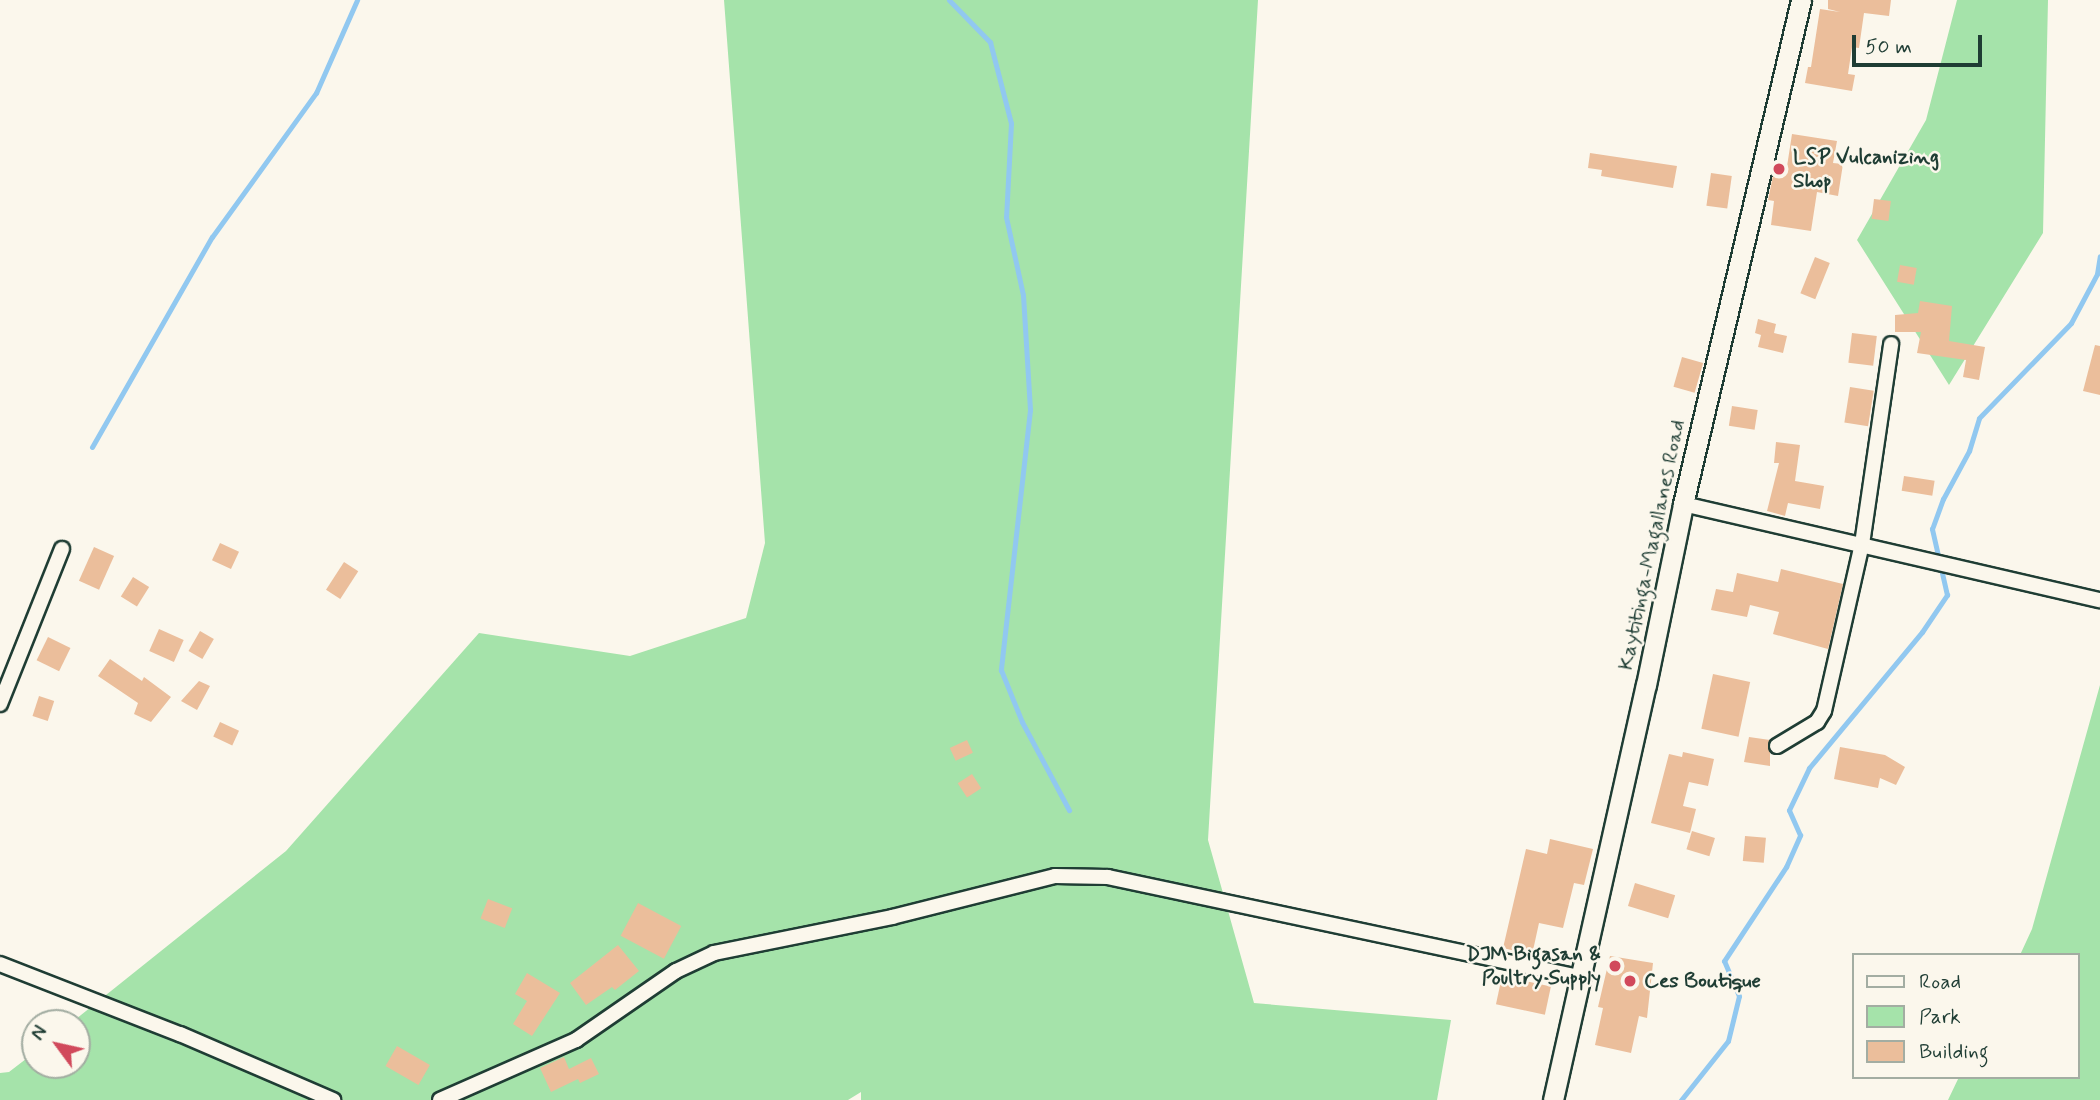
<!DOCTYPE html>
<style>
body{margin:0}
#map{position:relative;width:2100px;height:1100px;overflow:hidden;background:#fbf7ec;font-family:Mynerve,sans-serif}
div>[style]{position:absolute}
.green>*{inset:0;background:#a5e3aa}
.stream>*{height:5px;margin:-2.5px;padding:0 2.5px;transform-origin:2.5px;border-radius:2.5px;background:#91c8f0}
.building>*{inset:0;background:#ebbe9b;transform-origin:0 0}
.roads{filter:drop-shadow(2px 0 #1f3d34) drop-shadow(-2px 0 #1f3d34) drop-shadow(0 2px #1f3d34) drop-shadow(0 -2px #1f3d34)}
.street>*{height:14px;margin:-7px;padding:0 7px;transform-origin:7px;border-radius:7px;background:#fbf7ec}
.secondary>*{height:19px;margin:-9.5px;padding:0 9.5px;transform-origin:9.5px;border-radius:9.5px;background:#fbf7ec}
.dots>*{width:19px;height:19px;translate:-50% -50%;box-sizing:border-box;border:4px solid #fbf7ec;border-radius:50%}
span{translate:-50% -50%;white-space:nowrap;text-align:center;line-height:1.15;-webkit-text-stroke:5px #fbf7ec;paint-order:stroke}
.poi-label{font-size:21px;color:#1f3d34;font-weight:700}
.left{translate:0 -50%;text-align:left}
.right{translate:-100% -50%;text-align:right}
.street-label{font-size:21px;color:#1f3d34}
.legend{position:absolute;left:1852px;top:953px;width:228px;height:126px;box-sizing:border-box;background:#fbf7ec;border:2px solid #a3ada2;margin:0;padding:9px 12px;list-style:none;font-size:21px;color:#1f3d34}
.legend li{display:flex;align-items:center;gap:14px;height:35px}
.legend b{width:35px;border:2px solid #a3ada2}
.north{position:absolute;left:21px;top:1009px;width:70px;height:70px;box-sizing:border-box;background:#fbf7ec;border:2px solid #a3ada2;border-radius:50%;rotate:303deg;font-size:19px;font-weight:700;line-height:28px;text-align:center;color:#1f3d34}
.north::after{content:'';display:block;margin:auto;width:24px;height:32px;background:#d1495b;clip-path:polygon(50% 0,100% 100%,50% 72%,0 100%)}
.scale{position:absolute;left:1852px;top:35px;width:130px;height:32px;box-sizing:border-box;border:4px solid #1f3d34;border-top:0;padding-left:9px;font-size:21px;line-height:24px;white-space:nowrap;color:#1f3d34;-webkit-text-stroke:5px #fbf7ec;paint-order:stroke}
</style>
<div id="map">
<div class="green">
<div style="clip-path:polygon(724px 0,1258px 0,1208px 840px,1254px 1003px,1451px 1020px,1437px 1100px,861px 1100px,861px 1092px,848px 1100px,0 1100px,0 1073px,9px 1072px,35px 1052px,35px 1065px,77px 1065px,77px 1023px,71px 1023px,286px 851px,479px 633px,630px 656px,746px 618px,765px 543px)"></div>
<div style="clip-path:polygon(1957px 0,2048px 0,2043px 233px,1949px 385px,1857px 240px,1926px 120px)"></div>
<div style="clip-path:polygon(2100px 685px,2100px 1100px,1948px 1100px,1959px 1077px,2077px 1077px,2077px 955px,2020px 955px,2032px 929px)"></div>
</div>
<div class="stream">
<div style="left:949px;top:0;width:59px;rotate:45.7deg"></div>
<div style="left:990px;top:42px;width:84px;rotate:75.5deg"></div>
<div style="left:1011px;top:123px;width:94px;rotate:93deg"></div>
<div style="left:1006px;top:217px;width:80px;rotate:77.7deg"></div>
<div style="left:1023px;top:295px;width:115px;rotate:86.5deg"></div>
<div style="left:1030px;top:410px;width:262px;rotate:96.4deg"></div>
<div style="left:1001px;top:670px;width:56px;rotate:68deg"></div>
<div style="left:1022px;top:722px;width:100px;rotate:61.9deg"></div>
<div style="left:92px;top:447px;width:242px;rotate:-60.3deg"></div>
<div style="left:212px;top:237px;width:178px;rotate:-54.2deg"></div>
<div style="left:316px;top:93px;width:102px;rotate:-66.2deg"></div>
<div style="left:1681px;top:1100px;width:75px;rotate:-51.5deg"></div>
<div style="left:1728px;top:1041px;width:46px;rotate:-76.3deg"></div>
<div style="left:1739px;top:996px;width:38px;rotate:-113deg"></div>
<div style="left:1724px;top:961px;width:113px;rotate:-56.6deg"></div>
<div style="left:1786px;top:867px;width:35px;rotate:-66deg"></div>
<div style="left:1800px;top:835px;width:27px;rotate:-114deg"></div>
<div style="left:1789px;top:810px;width:47px;rotate:-64.5deg"></div>
<div style="left:1809px;top:768px;width:177px;rotate:-50.3deg"></div>
<div style="left:1922px;top:632px;width:45px;rotate:-56deg"></div>
<div style="left:1947px;top:595px;width:68px;rotate:-102.8deg"></div>
<div style="left:1932px;top:529px;width:32px;rotate:-70deg"></div>
<div style="left:1943px;top:499px;width:55px;rotate:-61.6deg"></div>
<div style="left:1969px;top:451px;width:34px;rotate:-73deg"></div>
<div style="left:1979px;top:418px;width:132px;rotate:-45.9deg"></div>
<div style="left:2071px;top:323px;width:55px;rotate:-62deg"></div>
<div style="left:2097px;top:274px;width:18px;rotate:-81deg"></div>
</div>
<div class="building">
<div style="clip-path:polygon(1828px 0,1891px 0,1889px 16px,1864px 13px,1859px 48px,1852px 47px,1848px 74px,1855px 75px,1852px 91px,1805px 83px,1808px 67px,1811px 67px,1820px 9px,1840px 12px,1828px 9px)"></div>
<div style="clip-path:polygon(1792px 134px,1837px 141px,1833px 163px,1843px 164px,1838px 196px,1817px 192px,1811px 231px,1771px 225px,1774px 201px,1768px 200px,1774px 171px,1786px 173px)"></div>
<div style="clip-path:polygon(1590px 153px,1677px 166px,1673px 188px,1601px 176px,1602px 170px,1588px 168px)"></div>
<div style="left:1711px;top:173px;width:21px;height:33px;rotate:8deg"></div>
<div style="left:1874px;top:199px;width:17px;height:20px;rotate:7deg"></div>
<div style="left:1815px;top:257px;width:16px;height:39px;rotate:22deg"></div>
<div style="left:1900px;top:265px;width:17px;height:17px;rotate:10deg"></div>
<div style="clip-path:polygon(1920px 301px,1952px 306px,1949px 341px,1985px 347px,1979px 380px,1963px 377px,1966px 360px,1917px 353px,1921px 332px,1895px 332px,1895px 315px,1918px 313px)"></div>
<div style="clip-path:polygon(1758px 319px,1776px 324px,1774px 333px,1787px 336px,1783px 353px,1758px 347px,1761px 335px,1755px 333px)"></div>
<div style="left:1852px;top:333px;width:25px;height:30px;rotate:7deg"></div>
<div style="clip-path:polygon(2095px 345px,2100px 346px,2100px 395px,2083px 391px)"></div>
<div style="left:1682px;top:357px;width:22px;height:31px;rotate:16deg"></div>
<div style="left:1850px;top:387px;width:24px;height:36px;rotate:9deg"></div>
<div style="left:1732px;top:406px;width:26px;height:20px;rotate:9deg"></div>
<div style="clip-path:polygon(1776px 442px,1800px 445px,1795px 481px,1824px 486px,1820px 509px,1788px 503px,1785px 516px,1767px 511px,1779px 463px,1774px 463px)"></div>
<div style="left:1904px;top:476px;width:31px;height:15px;rotate:9deg"></div>
<div style="left:220px;top:543px;width:21px;height:19px;rotate:25deg"></div>
<div style="left:94px;top:547px;width:22px;height:37px;rotate:24deg"></div>
<div style="left:344px;top:562px;width:17px;height:33px;rotate:33deg"></div>
<div style="clip-path:polygon(1781px 569px,1843px 584px,1828px 649px,1773px 634px,1779px 612px,1750px 605px,1747px 617px,1711px 610px,1716px 589px,1733px 592px,1737px 573px,1778px 582px)"></div>
<div style="left:133px;top:577px;width:19px;height:23px;rotate:32deg"></div>
<div style="left:159px;top:629px;width:27px;height:24px;rotate:24deg"></div>
<div style="left:200px;top:631px;width:16px;height:23px;rotate:30deg"></div>
<div style="left:48px;top:637px;width:25px;height:26px;rotate:26deg"></div>
<div style="clip-path:polygon(110px 659px,142px 681px,144px 677px,171px 697px,151px 722px,134px 714px,138px 703px,98px 676px)"></div>
<div style="left:1713px;top:674px;width:38px;height:56px;rotate:12deg"></div>
<div style="clip-path:polygon(199px 681px,210px 686px,197px 710px,181px 701px)"></div>
<div style="left:39px;top:696px;width:16px;height:21px;rotate:18deg"></div>
<div style="left:220px;top:722px;width:21px;height:16px;rotate:25deg"></div>
<div style="clip-path:polygon(1749px 737px,1770px 740px,1770px 766px,1744px 762px)"></div>
<div style="left:967px;top:740px;width:14px;height:19px;rotate:65deg"></div>
<div style="clip-path:polygon(1840px 747px,1885px 755px,1905px 767px,1896px 785px,1880px 778px,1878px 788px,1834px 779px)"></div>
<div style="clip-path:polygon(1683px 752px,1714px 759px,1708px 786px,1689px 782px,1683px 806px,1696px 809px,1690px 833px,1651px 823px,1669px 754px,1682px 757px)"></div>
<div style="left:972px;top:774px;width:17px;height:17px;rotate:57deg"></div>
<div style="left:1692px;top:831px;width:24px;height:19px;rotate:17deg"></div>
<div style="left:1745px;top:836px;width:21px;height:25px;rotate:5deg"></div>
<div style="clip-path:polygon(1550px 839px,1593px 849px,1584px 885px,1574px 883px,1563px 928px,1539px 923px,1532px 955px,1503px 948px,1526px 849px,1547px 854px)"></div>
<div style="left:1635px;top:883px;width:42px;height:24px;rotate:17deg"></div>
<div style="left:488px;top:899px;width:26px;height:21px;rotate:21deg"></div>
<div style="left:638px;top:903px;width:49px;height:37px;rotate:28deg"></div>
<div style="clip-path:polygon(618px 945px,639px 971px,615px 990px,612px 987px,586px 1005px,570px 983px)"></div>
<div style="clip-path:polygon(1610px 956px,1653px 963px,1647px 1018px,1639px 1016px,1631px 1053px,1595px 1045px,1603px 1008px,1598px 1007px)"></div>
<div style="clip-path:polygon(527px 973px,560px 993px,532px 1036px,513px 1024px,527px 1001px,515px 994px)"></div>
<div style="left:1502px;top:976px;width:50px;height:29px;rotate:12deg"></div>
<div style="left:397px;top:1046px;width:38px;height:23px;rotate:30deg"></div>
<div style="clip-path:polygon(564px 1057px,569px 1069px,591px 1058px,599px 1074px,580px 1083px,578px 1079px,551px 1092px,540px 1068px)"></div>
</div>
<div class="roads">
<div class="street">
<div style="left:1683px;top:504px;width:428px;rotate:13deg"></div>
<div style="left:0;top:704px;width:167px;rotate:-68.2deg"></div>
<div style="left:1777px;top:746px;width:47px;rotate:-31deg"></div>
<div style="left:1817px;top:722px;width:13px;rotate:-58deg"></div>
<div style="left:1824px;top:711px;width:171px;rotate:-77.2deg"></div>
<div style="left:1862px;top:544px;width:202px;rotate:-81.7deg"></div>
<div style="left:0;top:964px;width:193px;rotate:21.3deg"></div>
<div style="left:180px;top:1034px;width:167px;rotate:23.3deg"></div>
<div style="left:440px;top:1100px;width:149px;rotate:-23.8deg"></div>
<div style="left:576px;top:1040px;width:121px;rotate:-34.6deg"></div>
<div style="left:676px;top:971px;width:42px;rotate:-25.3deg"></div>
<div style="left:714px;top:953px;width:182px;rotate:-11.4deg"></div>
<div style="left:892px;top:917px;width:168px;rotate:-14.1deg"></div>
<div style="left:1055px;top:876px;width:53px;rotate:1.1deg"></div>
<div style="left:1108px;top:877px;width:482px;rotate:12deg"></div>
</div>
<div class="secondary">
<div style="left:1553px;top:1100px;width:425px;rotate:-77.4deg"></div>
<div style="left:1646px;top:685px;width:185px;rotate:-78.4deg"></div>
<div style="left:1683px;top:504px;width:518px;rotate:-76.82deg"></div>
</div>
</div>
<div class="dots">
<div style="left:1779px;top:169px;background:#d1495b"></div>
<div style="left:1615px;top:966px;background:#d1495b"></div>
<div style="left:1630px;top:981px;background:#d1495b"></div>
</div>
<div class="poi-label">
<span class="left" style="left:1793px;top:169px">LSP Vulcanizing<br>Shop</span>
<span class="right" style="left:1601px;top:966px">DJM Bigasan &amp;<br>Poultry Supply</span>
<span class="left" style="left:1644px;top:981px">Ces Boutique</span>
</div>
<div class="street-label">
<span style="left:1652px;top:545px;rotate:-78deg">Kaytitinga-Magallanes Road</span>
</div>
<ul class="legend">
<li><b style="height:9px;background:#fbf7ec"></b>Road</li>
<li><b style="height:19px;background:#a5e3aa"></b>Park</li>
<li><b style="height:19px;background:#ebbe9b"></b>Building</li>
</ul>
<div class="north">N</div>
<div class="scale">50 m</div>
</div>
